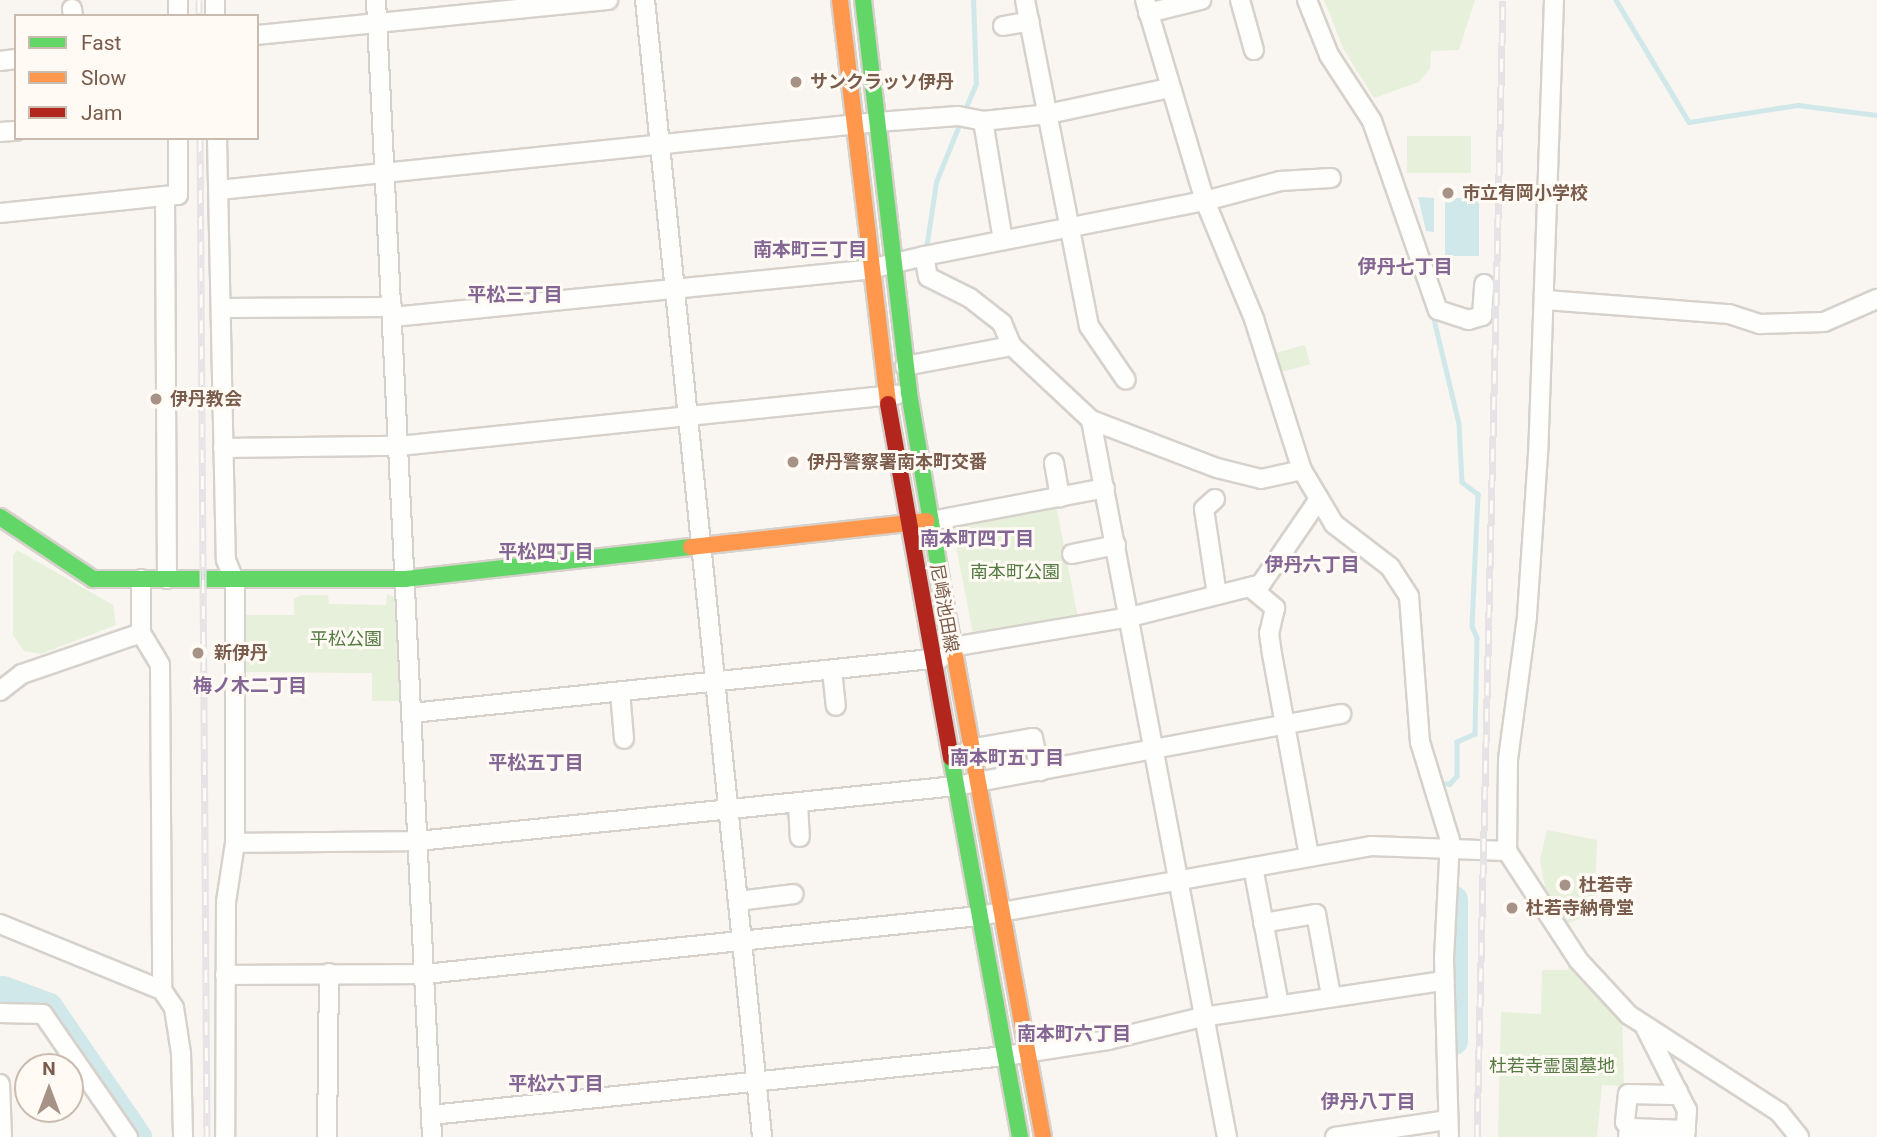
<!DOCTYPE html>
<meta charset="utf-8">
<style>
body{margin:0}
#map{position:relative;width:1877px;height:1137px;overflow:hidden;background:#f9f5f0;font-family:Roboto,"Noto Sans JP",sans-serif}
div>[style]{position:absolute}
.green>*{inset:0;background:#e7f0db;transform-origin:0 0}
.water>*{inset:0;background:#d0e8ea;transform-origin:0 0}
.stream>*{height:4.5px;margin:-2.25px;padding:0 2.25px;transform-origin:2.25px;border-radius:2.25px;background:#d0e8ea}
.river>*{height:28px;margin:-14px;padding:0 14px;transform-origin:14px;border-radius:14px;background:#d0e8ea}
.roads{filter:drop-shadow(2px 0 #d7d1cb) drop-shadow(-2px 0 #d7d1cb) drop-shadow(0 2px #d7d1cb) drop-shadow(0 -2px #d7d1cb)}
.street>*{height:18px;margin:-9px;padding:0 9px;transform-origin:9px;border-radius:9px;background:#fefefd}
.fast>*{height:16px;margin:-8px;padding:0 8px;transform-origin:8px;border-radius:8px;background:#63d668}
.slow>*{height:16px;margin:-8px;padding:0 8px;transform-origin:8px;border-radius:8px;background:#ff974d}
.jam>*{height:16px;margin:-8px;padding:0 8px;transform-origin:8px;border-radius:8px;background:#b3261e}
.rail>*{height:7px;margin-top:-3.5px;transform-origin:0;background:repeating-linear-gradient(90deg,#fffaf3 0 13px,#e6e3e7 0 26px);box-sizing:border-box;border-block:2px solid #e6e3e7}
.dots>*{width:19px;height:19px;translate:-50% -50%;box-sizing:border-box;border:4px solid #fffaf3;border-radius:50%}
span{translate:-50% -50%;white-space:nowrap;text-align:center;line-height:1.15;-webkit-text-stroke:6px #fffaf3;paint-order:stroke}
.poi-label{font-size:18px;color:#7a5c4d;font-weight:700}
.left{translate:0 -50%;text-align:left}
.park-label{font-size:18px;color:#537a41}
.street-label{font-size:18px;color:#7a5c4d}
.neighbourhood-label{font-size:19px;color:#846695;font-weight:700}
.legend{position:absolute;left:14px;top:14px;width:245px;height:126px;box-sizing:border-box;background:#fffaf3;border:2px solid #cabbb1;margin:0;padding:9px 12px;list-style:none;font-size:21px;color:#7a5c4d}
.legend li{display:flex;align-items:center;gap:14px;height:35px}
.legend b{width:35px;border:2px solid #cabbb1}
.north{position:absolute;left:14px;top:1053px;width:70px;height:70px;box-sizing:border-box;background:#fffaf3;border:2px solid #cabbb1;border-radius:50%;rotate:0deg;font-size:19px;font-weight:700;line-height:28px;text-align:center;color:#7a5c4d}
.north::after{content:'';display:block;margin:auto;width:24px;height:32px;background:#a69286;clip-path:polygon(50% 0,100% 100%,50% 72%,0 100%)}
</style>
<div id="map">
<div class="green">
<div style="clip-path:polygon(1324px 0,1475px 0,1459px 50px,1431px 51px,1430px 69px,1419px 82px,1374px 98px,1344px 50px)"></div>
<div style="left:1471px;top:136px;width:37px;height:64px;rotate:90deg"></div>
<div style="left:1305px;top:345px;width:20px;height:31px;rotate:75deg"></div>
<div style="left:1056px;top:505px;width:117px;height:106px;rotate:79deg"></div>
<div style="clip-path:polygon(17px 550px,113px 605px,116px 625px,41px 654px,24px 651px,13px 635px,13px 555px)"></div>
<div style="clip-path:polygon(387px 594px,399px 599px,400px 701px,372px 701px,372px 673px,246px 672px,246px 615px,294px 615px,294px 599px,301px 595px,328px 595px,329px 604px,386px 605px)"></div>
<div style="clip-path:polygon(1547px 830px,1597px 840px,1594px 913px,1564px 925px,1547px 898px,1540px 860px)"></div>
<div style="clip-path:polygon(1569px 960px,1622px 1012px,1624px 1086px,1602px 1085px,1597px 1137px,1498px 1137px,1501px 1012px,1541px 1014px,1542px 970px,1568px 970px)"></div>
</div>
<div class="water">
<div style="clip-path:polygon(1418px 197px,1434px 198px,1434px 232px,1426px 231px)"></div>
<div style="left:1445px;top:198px;width:34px;height:58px"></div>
</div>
<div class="stream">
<div style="left:1616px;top:0;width:142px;rotate:59.1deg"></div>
<div style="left:1689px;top:122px;width:110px;rotate:-8.9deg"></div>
<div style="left:1798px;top:105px;width:80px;rotate:7.2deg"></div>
<div style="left:964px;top:112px;width:30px;rotate:-67deg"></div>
<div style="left:976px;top:84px;width:84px;rotate:-92deg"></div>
<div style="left:926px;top:249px;width:68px;rotate:-81.5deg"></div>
<div style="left:936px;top:182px;width:67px;rotate:-68deg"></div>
<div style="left:1433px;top:315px;width:111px;rotate:76.5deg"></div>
<div style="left:1459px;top:423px;width:59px;rotate:87.1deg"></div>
<div style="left:1462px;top:482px;width:20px;rotate:37deg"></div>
<div style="left:1478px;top:494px;width:132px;rotate:92.6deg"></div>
<div style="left:1472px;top:626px;width:13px;rotate:67deg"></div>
<div style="left:1477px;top:638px;width:96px;rotate:91.2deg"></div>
<div style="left:1475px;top:734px;width:20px;rotate:156deg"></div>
<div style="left:1457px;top:742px;width:34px;rotate:90deg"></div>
<div style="left:1457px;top:776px;width:11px;rotate:131deg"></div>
<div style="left:1450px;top:784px;width:9px;rotate:180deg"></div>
</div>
<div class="river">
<div style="left:1454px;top:900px;width:141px;rotate:90deg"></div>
<div style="left:3px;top:990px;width:49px;rotate:20.3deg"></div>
<div style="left:49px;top:1007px;width:158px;rotate:55.6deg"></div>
</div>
<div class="roads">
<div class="street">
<div style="left:178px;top:0;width:16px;rotate:90deg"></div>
<div style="left:376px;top:0;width:1138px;rotate:87.18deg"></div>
<div style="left:645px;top:0;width:1143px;rotate:84.12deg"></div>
<div style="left:1025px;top:0;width:332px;rotate:78.9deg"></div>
<div style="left:1089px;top:326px;width:65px;rotate:55.6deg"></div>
<div style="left:1145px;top:0;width:210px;rotate:73.4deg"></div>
<div style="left:1205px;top:201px;width:128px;rotate:67.4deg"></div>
<div style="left:1254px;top:319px;width:158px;rotate:72.4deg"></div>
<div style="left:1302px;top:470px;width:63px;rotate:59.3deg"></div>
<div style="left:1334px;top:524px;width:71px;rotate:37.5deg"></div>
<div style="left:1390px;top:567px;width:35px;rotate:57deg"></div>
<div style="left:1409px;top:596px;width:146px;rotate:85.7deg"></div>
<div style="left:1420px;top:742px;width:102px;rotate:73deg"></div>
<div style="left:1450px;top:840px;width:119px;rotate:92.9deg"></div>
<div style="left:1444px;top:959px;width:178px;rotate:88.4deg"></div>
<div style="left:1240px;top:0;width:52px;rotate:74.4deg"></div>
<div style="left:1307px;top:0;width:59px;rotate:68.2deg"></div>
<div style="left:1329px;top:55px;width:79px;rotate:56.9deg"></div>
<div style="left:1372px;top:121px;width:200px;rotate:70.8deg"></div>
<div style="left:1438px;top:310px;width:32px;rotate:18deg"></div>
<div style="left:1468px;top:320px;width:15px;rotate:-16deg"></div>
<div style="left:1482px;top:316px;width:32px;rotate:-86deg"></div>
<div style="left:1554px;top:0;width:454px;rotate:92deg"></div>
<div style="left:1538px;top:454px;width:163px;rotate:93.9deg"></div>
<div style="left:1527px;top:617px;width:144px;rotate:97.6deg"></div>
<div style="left:1508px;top:760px;width:91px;rotate:90.6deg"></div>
<div style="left:1507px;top:851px;width:131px;rotate:56.8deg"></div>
<div style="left:1579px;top:961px;width:74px;rotate:47.2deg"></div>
<div style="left:1629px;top:1015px;width:179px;rotate:32.9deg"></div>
<div style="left:1779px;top:1112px;width:32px;rotate:51deg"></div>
<div style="left:72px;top:9px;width:7px;rotate:82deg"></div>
<div style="left:1148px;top:13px;width:55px;rotate:-13.8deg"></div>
<div style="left:215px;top:16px;width:16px;rotate:-90deg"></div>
<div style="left:1003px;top:26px;width:27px;rotate:-10deg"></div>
<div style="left:257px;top:35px;width:353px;rotate:-5.7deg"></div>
<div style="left:0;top:61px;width:16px;rotate:-7deg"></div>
<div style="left:983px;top:121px;width:121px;rotate:80.5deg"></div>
<div style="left:0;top:132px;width:16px;rotate:-4deg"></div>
<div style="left:217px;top:138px;width:422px;rotate:88.8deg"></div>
<div style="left:226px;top:560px;width:24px;rotate:68deg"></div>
<div style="left:235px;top:582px;width:261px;rotate:90deg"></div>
<div style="left:235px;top:843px;width:60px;rotate:98.7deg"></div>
<div style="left:226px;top:902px;width:235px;rotate:90.2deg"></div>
<div style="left:219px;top:190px;width:662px;rotate:-5.9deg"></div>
<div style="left:877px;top:122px;width:81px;rotate:-4.2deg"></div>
<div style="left:958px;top:116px;width:25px;rotate:11deg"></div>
<div style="left:983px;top:121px;width:65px;rotate:-6.1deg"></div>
<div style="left:1048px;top:114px;width:124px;rotate:-12.1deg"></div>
<div style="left:0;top:213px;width:166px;rotate:-5.9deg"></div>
<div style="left:924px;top:256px;width:286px;rotate:-11.1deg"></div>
<div style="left:1205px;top:201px;width:78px;rotate:-14.9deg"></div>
<div style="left:1280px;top:181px;width:51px;rotate:-3.4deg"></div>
<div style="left:1546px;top:300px;width:184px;rotate:4.4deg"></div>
<div style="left:1729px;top:314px;width:33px;rotate:18deg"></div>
<div style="left:1760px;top:324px;width:64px;rotate:-1.8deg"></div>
<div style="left:1824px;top:322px;width:58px;rotate:-23.5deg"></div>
<div style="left:221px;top:308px;width:171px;rotate:-0.3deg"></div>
<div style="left:393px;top:317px;width:479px;rotate:-5.7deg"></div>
<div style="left:870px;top:269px;width:56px;rotate:-13.5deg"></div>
<div style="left:924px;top:256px;width:21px;rotate:79deg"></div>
<div style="left:928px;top:277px;width:47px;rotate:26.6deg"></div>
<div style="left:970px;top:298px;width:41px;rotate:38deg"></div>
<div style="left:1002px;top:323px;width:25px;rotate:67deg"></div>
<div style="left:1012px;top:346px;width:108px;rotate:43.1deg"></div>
<div style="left:1091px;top:420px;width:135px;rotate:20.9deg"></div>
<div style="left:1217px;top:468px;width:45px;rotate:14deg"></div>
<div style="left:1261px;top:479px;width:42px;rotate:-12.4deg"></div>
<div style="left:905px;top:366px;width:109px;rotate:-10.6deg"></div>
<div style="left:1091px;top:420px;width:730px;rotate:79.26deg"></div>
<div style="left:223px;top:448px;width:176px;rotate:-0.7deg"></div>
<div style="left:399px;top:446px;width:500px;rotate:-5.9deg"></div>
<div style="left:1054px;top:463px;width:35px;rotate:80deg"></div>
<div style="left:1215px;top:499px;width:15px;rotate:138deg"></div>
<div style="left:1204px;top:509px;width:87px;rotate:81.4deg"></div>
<div style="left:931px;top:521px;width:177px;rotate:-10.7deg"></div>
<div style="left:1072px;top:554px;width:45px;rotate:-11.6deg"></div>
<div style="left:167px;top:579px;width:383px;rotate:-90.3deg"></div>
<div style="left:165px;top:196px;width:13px;rotate:-4deg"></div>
<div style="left:178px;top:195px;width:57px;rotate:-90deg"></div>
<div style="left:1250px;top:587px;width:33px;rotate:40deg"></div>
<div style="left:1275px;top:608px;width:26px;rotate:103deg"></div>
<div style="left:1269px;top:633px;width:21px;rotate:82deg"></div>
<div style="left:1272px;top:654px;width:205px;rotate:79.6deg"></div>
<div style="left:141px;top:633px;width:37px;rotate:59deg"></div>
<div style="left:160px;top:665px;width:325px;rotate:89.6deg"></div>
<div style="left:162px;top:990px;width:22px;rotate:56deg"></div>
<div style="left:174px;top:1008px;width:46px;rotate:81.2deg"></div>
<div style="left:181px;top:1053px;width:84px;rotate:88.6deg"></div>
<div style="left:952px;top:647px;width:181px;rotate:-9.6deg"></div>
<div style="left:1130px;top:617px;width:135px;rotate:-14.1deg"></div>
<div style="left:1261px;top:584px;width:103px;rotate:-55.7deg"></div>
<div style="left:832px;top:670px;width:36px;rotate:84deg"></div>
<div style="left:0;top:691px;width:28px;rotate:-38deg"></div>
<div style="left:22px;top:674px;width:126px;rotate:-19deg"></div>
<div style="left:141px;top:633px;width:54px;rotate:-90deg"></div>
<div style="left:620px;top:692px;width:47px;rotate:85.1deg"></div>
<div style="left:412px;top:713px;width:532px;rotate:-5.94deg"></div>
<div style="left:969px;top:749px;width:65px;rotate:-9.8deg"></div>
<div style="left:1033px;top:738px;width:34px;rotate:78deg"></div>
<div style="left:798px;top:803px;width:34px;rotate:87deg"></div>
<div style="left:235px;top:843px;width:183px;rotate:-0.6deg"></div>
<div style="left:418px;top:841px;width:541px;rotate:-5.84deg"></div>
<div style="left:956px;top:786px;width:392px;rotate:-10.6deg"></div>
<div style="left:1253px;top:867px;width:139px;rotate:79.3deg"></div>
<div style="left:738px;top:901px;width:56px;rotate:-7.1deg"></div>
<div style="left:1263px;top:923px;width:54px;rotate:-9.6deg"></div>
<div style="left:1316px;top:914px;width:83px;rotate:79.6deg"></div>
<div style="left:0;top:924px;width:175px;rotate:22.2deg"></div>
<div style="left:225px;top:975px;width:200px;rotate:-0.3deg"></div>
<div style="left:425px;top:974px;width:557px;rotate:-5.98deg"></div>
<div style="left:979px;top:916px;width:398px;rotate:-10.1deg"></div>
<div style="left:1371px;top:846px;width:136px;rotate:2.1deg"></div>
<div style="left:0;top:1013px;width:43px;rotate:1.3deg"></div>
<div style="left:43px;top:1014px;width:150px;rotate:55.4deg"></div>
<div style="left:1646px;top:1029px;width:91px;rotate:63.2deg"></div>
<div style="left:1687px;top:1110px;width:27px;rotate:94deg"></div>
<div style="left:0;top:1084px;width:53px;rotate:87.8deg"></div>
<div style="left:431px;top:1115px;width:577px;rotate:-5.87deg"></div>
<div style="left:1005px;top:1056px;width:104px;rotate:-8.8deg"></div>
<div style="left:1108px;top:1040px;width:97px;rotate:-13.7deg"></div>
<div style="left:1202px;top:1017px;width:245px;rotate:-8.5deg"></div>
<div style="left:1629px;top:1128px;width:7px;rotate:-124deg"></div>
<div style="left:1625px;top:1122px;width:28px;rotate:-84deg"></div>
<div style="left:1628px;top:1094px;width:43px;rotate:1.3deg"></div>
<div style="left:1671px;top:1095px;width:8px;rotate:-30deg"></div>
<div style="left:327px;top:1137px;width:164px;rotate:-89.3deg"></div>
<div style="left:1335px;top:1137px;width:114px;rotate:-8.6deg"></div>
<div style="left:1628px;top:1137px;width:9px;rotate:-84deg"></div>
<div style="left:1629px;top:1128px;width:57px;rotate:2deg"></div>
</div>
<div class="fast">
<div style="left:863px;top:0;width:396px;rotate:83.3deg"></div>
<div style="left:909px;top:393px;width:185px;rotate:80.3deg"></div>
<div style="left:0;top:517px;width:112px;rotate:33.7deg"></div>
<div style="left:93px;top:579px;width:312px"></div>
<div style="left:405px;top:579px;width:288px;rotate:-6.4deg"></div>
<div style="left:951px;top:757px;width:386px;rotate:79.7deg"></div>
</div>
<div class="slow">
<div style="left:840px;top:0;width:407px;rotate:83.2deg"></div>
<div style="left:691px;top:547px;width:237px;rotate:-6.3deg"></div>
<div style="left:940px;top:575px;width:571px;rotate:79.61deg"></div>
</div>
<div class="jam">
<div style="left:888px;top:404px;width:359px;rotate:79.9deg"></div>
</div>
</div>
<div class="rail">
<div style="left:199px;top:0;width:16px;rotate:90deg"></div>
<div style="left:200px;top:138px;width:999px;rotate:89.6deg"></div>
<div style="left:1477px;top:1137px;width:1137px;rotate:-88.69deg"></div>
</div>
<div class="dots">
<div style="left:796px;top:82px;background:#a69286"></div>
<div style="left:1448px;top:193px;background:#a69286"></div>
<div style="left:156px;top:399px;background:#a69286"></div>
<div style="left:793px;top:462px;background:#a69286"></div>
<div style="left:198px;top:653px;background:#a69286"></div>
<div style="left:1565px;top:885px;background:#a69286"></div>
<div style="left:1512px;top:908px;background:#a69286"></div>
</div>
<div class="poi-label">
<span class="left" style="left:810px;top:82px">サンクラッソ伊丹</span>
<span class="left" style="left:1462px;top:193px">市立有岡小学校</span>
<span class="left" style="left:170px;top:399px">伊丹教会</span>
<span class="left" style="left:807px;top:462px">伊丹警察署南本町交番</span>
<span class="left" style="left:214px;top:653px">新伊丹</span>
<span class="left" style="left:1579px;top:885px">杜若寺</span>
<span class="left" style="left:1526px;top:908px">杜若寺納骨堂</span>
</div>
<div class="park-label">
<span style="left:1015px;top:572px">南本町公園</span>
<span style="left:346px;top:639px">平松公園</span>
<span style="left:1552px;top:1066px">杜若寺霊園墓地</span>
</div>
<div class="street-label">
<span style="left:944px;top:608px;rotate:80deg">尼崎池田線</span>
</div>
<div class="neighbourhood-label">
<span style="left:810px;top:250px">南本町三丁目</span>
<span style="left:1405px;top:267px">伊丹七丁目</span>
<span style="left:515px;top:295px">平松三丁目</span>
<span style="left:977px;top:539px">南本町四丁目</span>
<span style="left:546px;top:552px">平松四丁目</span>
<span style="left:1312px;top:565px">伊丹六丁目</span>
<span style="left:250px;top:686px">梅ノ木二丁目</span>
<span style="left:1007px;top:758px">南本町五丁目</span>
<span style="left:536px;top:763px">平松五丁目</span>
<span style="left:1074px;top:1034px">南本町六丁目</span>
<span style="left:556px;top:1084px">平松六丁目</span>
<span style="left:1368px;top:1102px">伊丹八丁目</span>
</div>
<ul class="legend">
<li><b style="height:9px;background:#63d668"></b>Fast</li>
<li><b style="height:9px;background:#ff974d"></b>Slow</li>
<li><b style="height:9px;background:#b3261e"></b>Jam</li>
</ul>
<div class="north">N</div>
</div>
